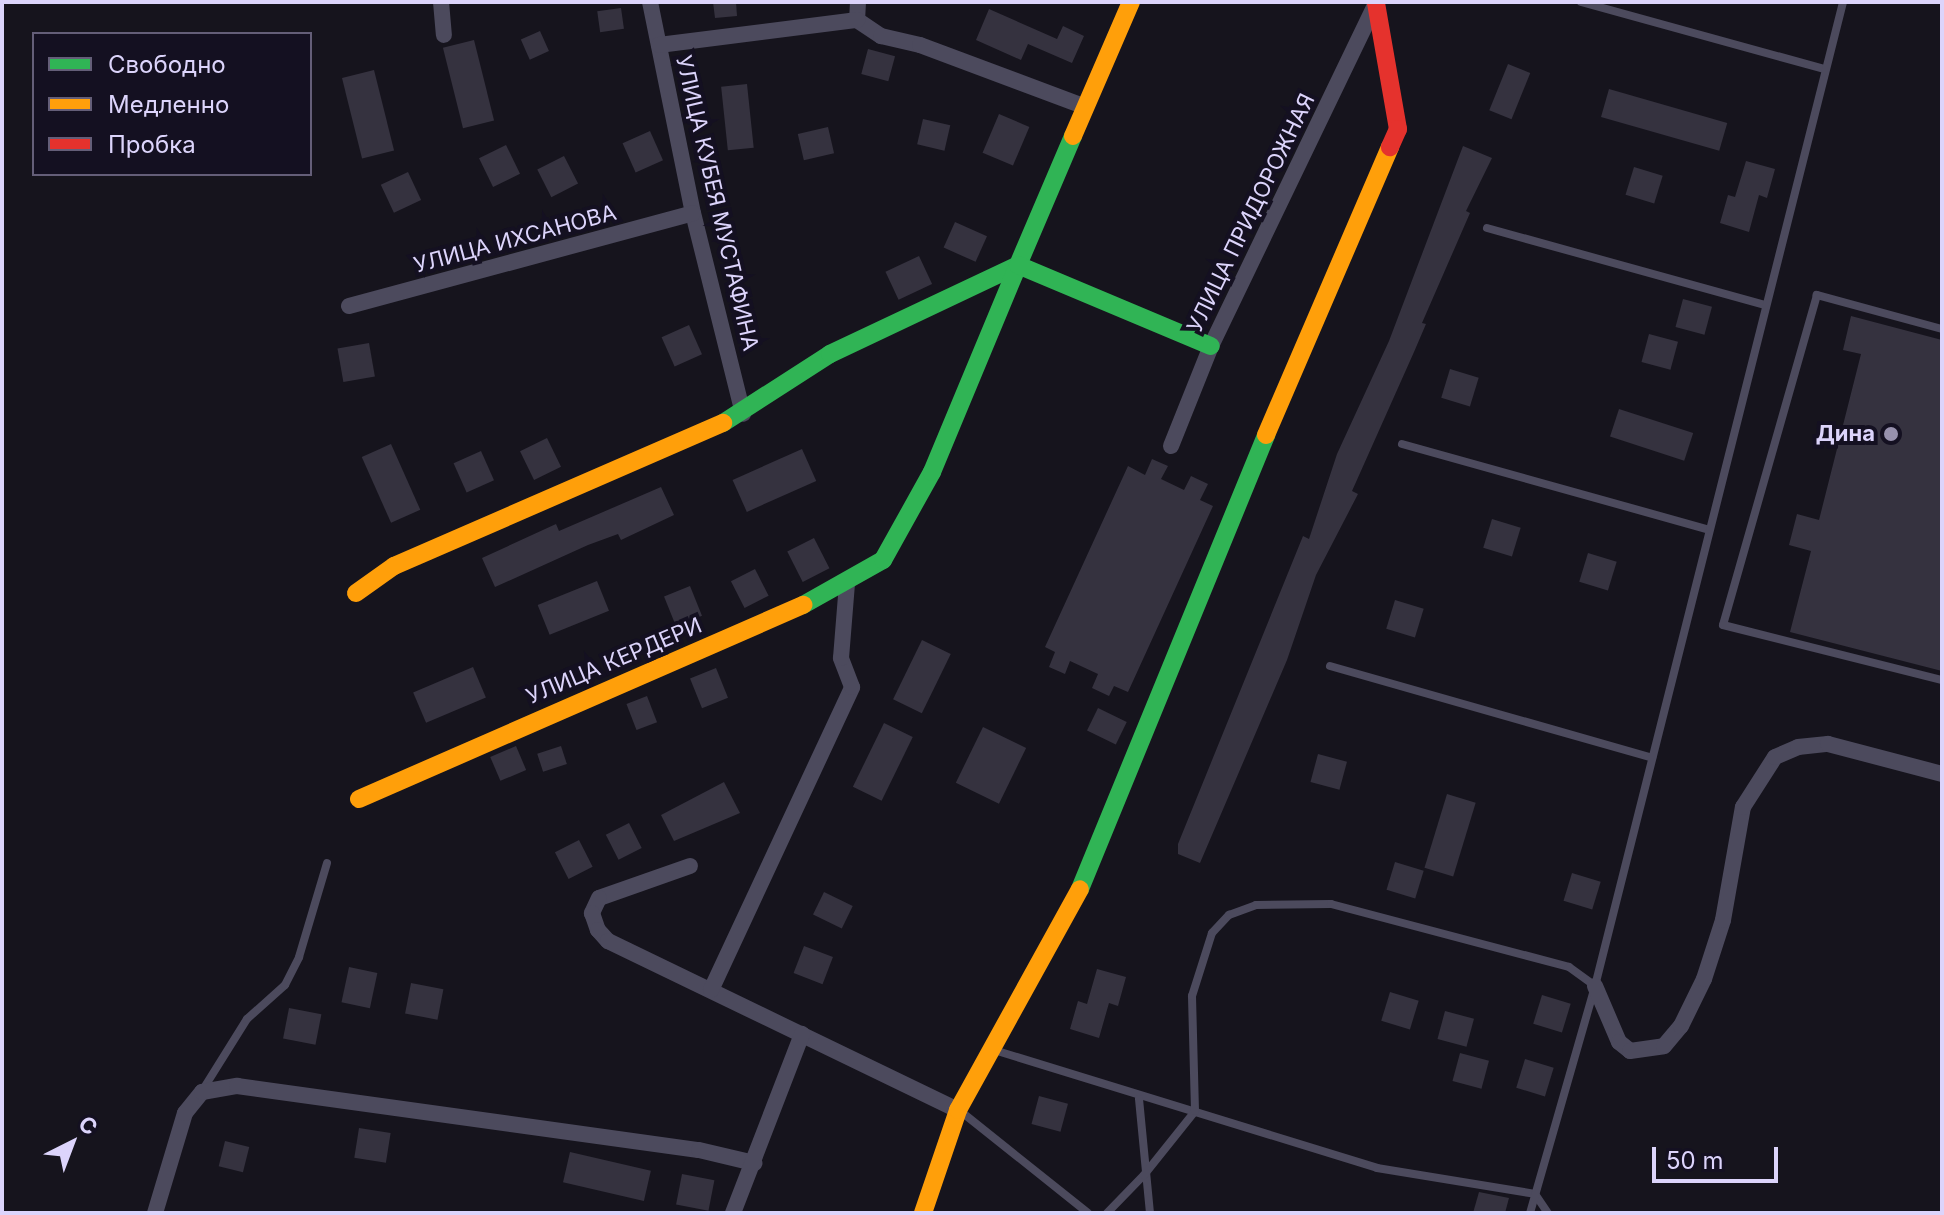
<!DOCTYPE html>
<meta charset="utf-8">
<style>
body{margin:0}
#map{position:relative;width:1944px;height:1215px;overflow:hidden;background:#16141d;font-family:Inter,sans-serif}
div>[style]{position:absolute}
.building>*{inset:0;background:#35323f;transform-origin:0 0}
.lane>*{height:8px;margin:-4px;padding:0 4px;transform-origin:4px;border-radius:4px;background:#4c4a5d}
.street>*{height:16px;margin:-8px;padding:0 8px;transform-origin:8px;border-radius:8px;background:#4c4a5d}
.fast>*{height:18px;margin:-9px;padding:0 9px;transform-origin:9px;border-radius:9px;background:#30b455}
.slow>*{height:18px;margin:-9px;padding:0 9px;transform-origin:9px;border-radius:9px;background:#ff9f0a}
.jam>*{height:18px;margin:-9px;padding:0 9px;transform-origin:9px;border-radius:9px;background:#e5322d}
.dots>*{width:22px;height:22px;translate:-50% -50%;box-sizing:border-box;border:4px solid #141021;border-radius:50%}
span{translate:-50% -50%;white-space:nowrap;text-align:center;line-height:1.15;-webkit-text-stroke:8px #141021;paint-order:stroke}
.street-label{font-size:22px;color:#dcd4fb}
.poi-label{font-size:22px;color:#dcd4fb;font-weight:700}
.right{translate:-100% -50%;text-align:right}
.frame{position:absolute;inset:0;border:4px solid #dcd4fb;pointer-events:none}
.legend{position:absolute;left:32px;top:32px;width:280px;height:144px;box-sizing:border-box;background:#141021;border:2px solid #645e78;margin:0;padding:10px 14px;list-style:none;font-size:24px;color:#dcd4fb}
.legend li{display:flex;align-items:center;gap:16px;height:40px}
.legend b{width:40px;border:2px solid #645e78}
.north{position:absolute;left:32px;top:1103px;width:80px;height:80px;-webkit-text-stroke:6px #141021;paint-order:stroke;rotate:42deg;font-size:22px;font-weight:700;line-height:32px;text-align:center;color:#dcd4fb}
.north::after{content:'';display:block;margin:auto;width:28px;height:36px;background:#dcd4fb;clip-path:polygon(50% 0,100% 100%,50% 72%,0 100%)}
.scale{position:absolute;left:1652px;top:1147px;width:126px;height:36px;box-sizing:border-box;border:4px solid #dcd4fb;border-top:0;padding-left:10px;font-size:24px;line-height:28px;white-space:nowrap;color:#dcd4fb;-webkit-text-stroke:6px #141021;paint-order:stroke}
</style>
<div id="map">
<div class="building">
<div style="clip-path:polygon(713px 2px,736px 2px,737px 16px,715px 18px)"></div>
<div style="left:621px;top:8px;width:21px;height:24px;rotate:82deg"></div>
<div style="clip-path:polygon(989px 9px,1057px 39px,1063px 26px,1084px 36px,1072px 63px,1028px 44px,1021px 60px,976px 40px)"></div>
<div style="left:540px;top:31px;width:22px;height:21px;rotate:66deg"></div>
<div style="left:474px;top:40px;width:83px;height:32px;rotate:76deg"></div>
<div style="left:868px;top:49px;width:28px;height:26px;rotate:15deg"></div>
<div style="left:1508px;top:64px;width:24px;height:50px;rotate:22deg"></div>
<div style="left:374px;top:70px;width:83px;height:33px;rotate:76deg"></div>
<div style="left:747px;top:84px;width:64px;height:26px;rotate:84deg"></div>
<div style="left:1609px;top:89px;width:123px;height:29px;rotate:16deg"></div>
<div style="left:999px;top:114px;width:33px;height:42px;rotate:23deg"></div>
<div style="left:923px;top:119px;width:28px;height:26px;rotate:13deg"></div>
<div style="left:828px;top:127px;width:27px;height:31px;rotate:77deg"></div>
<div style="left:650px;top:131px;width:32px;height:30px;rotate:66deg"></div>
<div style="left:506px;top:145px;width:32px;height:30px;rotate:64deg"></div>
<div style="clip-path:polygon(1463px 146px,1492px 158px,1466px 211px,1470px 213px,1422px 323px,1426px 324px,1414px 352px,1352px 491px,1358px 494px,1316px 575px,1287px 660px,1200px 863px,1178px 854px,1178px 844px,1303px 536px,1309px 539px,1337px 454px,1389px 341px)"></div>
<div style="left:564px;top:156px;width:31px;height:30px;rotate:63deg"></div>
<div style="clip-path:polygon(1746px 161px,1775px 169px,1767px 198px,1759px 195px,1749px 232px,1720px 223px,1728px 195px,1735px 197px)"></div>
<div style="left:1634px;top:167px;width:30px;height:29px;rotate:17deg"></div>
<div style="left:408px;top:172px;width:31px;height:30px;rotate:65deg"></div>
<div style="left:955px;top:222px;width:35px;height:28px;rotate:24deg"></div>
<div style="left:919px;top:256px;width:31px;height:37px;rotate:65deg"></div>
<div style="left:1683px;top:299px;width:30px;height:29px;rotate:15deg"></div>
<div style="clip-path:polygon(1851px 316px,1942px 340px,1942px 671px,1790px 632px,1811px 551px,1789px 545px,1797px 514px,1819px 520px,1861px 354px,1843px 350px)"></div>
<div style="left:689px;top:325px;width:32px;height:30px;rotate:66deg"></div>
<div style="left:1649px;top:334px;width:30px;height:29px;rotate:15deg"></div>
<div style="left:369px;top:343px;width:34px;height:32px;rotate:80deg"></div>
<div style="left:1450px;top:369px;width:30px;height:30px;rotate:17deg"></div>
<div style="left:1619px;top:409px;width:78px;height:29px;rotate:18deg"></div>
<div style="left:547px;top:438px;width:32px;height:30px;rotate:64deg"></div>
<div style="left:391px;top:444px;width:72px;height:32px;rotate:66deg"></div>
<div style="left:802px;top:449px;width:35px;height:76px;rotate:66deg"></div>
<div style="left:481px;top:451px;width:32px;height:30px;rotate:66deg"></div>
<div style="clip-path:polygon(1152px 459px,1168px 466px,1161px 479px,1184px 490px,1191px 476px,1208px 484px,1200px 500px,1213px 506px,1128px 692px,1114px 686px,1109px 696px,1092px 688px,1098px 674px,1070px 661px,1065px 674px,1049px 667px,1055px 652px,1045px 647px,1128px 466px,1145px 475px)"></div>
<div style="clip-path:polygon(661px 487px,674px 515px,621px 540px,618px 534px,588px 545px,495px 587px,482px 558px,556px 524px,559px 531px)"></div>
<div style="left:1492px;top:519px;width:30px;height:30px;rotate:17deg"></div>
<div style="left:814px;top:538px;width:34px;height:30px;rotate:63deg"></div>
<div style="left:1588px;top:553px;width:30px;height:30px;rotate:17deg"></div>
<div style="left:755px;top:569px;width:30px;height:27px;rotate:63deg"></div>
<div style="left:597px;top:581px;width:32px;height:64px;rotate:68deg"></div>
<div style="left:690px;top:586px;width:32px;height:28px;rotate:68deg"></div>
<div style="left:1395px;top:600px;width:30px;height:30px;rotate:17deg"></div>
<div style="left:922px;top:640px;width:32px;height:66px;rotate:26deg"></div>
<div style="left:473px;top:667px;width:33px;height:65px;rotate:67deg"></div>
<div style="left:716px;top:668px;width:32px;height:28px;rotate:68deg"></div>
<div style="left:647px;top:696px;width:28px;height:22px;rotate:69deg"></div>
<div style="left:1098px;top:708px;width:32px;height:25px;rotate:26deg"></div>
<div style="left:884px;top:723px;width:32px;height:71px;rotate:26deg"></div>
<div style="left:983px;top:727px;width:48px;height:62px;rotate:26deg"></div>
<div style="left:516px;top:746px;width:26px;height:28px;rotate:67deg"></div>
<div style="left:561px;top:746px;width:19px;height:25px;rotate:72deg"></div>
<div style="left:1318px;top:754px;width:30px;height:29px;rotate:15deg"></div>
<div style="clip-path:polygon(724px 782px,740px 813px,674px 841px,661px 815px)"></div>
<div style="left:1447px;top:794px;width:30px;height:77px;rotate:17deg"></div>
<div style="left:629px;top:823px;width:28px;height:26px;rotate:63deg"></div>
<div style="left:579px;top:840px;width:30px;height:27px;rotate:63deg"></div>
<div style="left:1395px;top:862px;width:30px;height:29px;rotate:17deg"></div>
<div style="left:1572px;top:873px;width:30px;height:29px;rotate:17deg"></div>
<div style="left:824px;top:892px;width:32px;height:25px;rotate:26deg"></div>
<div style="left:804px;top:946px;width:31px;height:29px;rotate:21deg"></div>
<div style="left:349px;top:967px;width:29px;height:36px;rotate:12deg"></div>
<div style="clip-path:polygon(1097px 969px,1126px 977px,1118px 1006px,1109px 1003px,1099px 1038px,1070px 1029px,1078px 1001px,1087px 1004px)"></div>
<div style="left:411px;top:983px;width:33px;height:31px;rotate:11deg"></div>
<div style="left:1390px;top:992px;width:30px;height:30px;rotate:17deg"></div>
<div style="left:1542px;top:995px;width:30px;height:30px;rotate:17deg"></div>
<div style="left:289px;top:1008px;width:33px;height:31px;rotate:11deg"></div>
<div style="left:1445px;top:1011px;width:30px;height:29px;rotate:15deg"></div>
<div style="left:1460px;top:1053px;width:30px;height:29px;rotate:15deg"></div>
<div style="left:1525px;top:1059px;width:30px;height:30px;rotate:17deg"></div>
<div style="left:1039px;top:1096px;width:30px;height:29px;rotate:15deg"></div>
<div style="left:359px;top:1128px;width:32px;height:30px;rotate:9deg"></div>
<div style="left:225px;top:1141px;width:25px;height:26px;rotate:14deg"></div>
<div style="left:570px;top:1152px;width:83px;height:31px;rotate:13deg"></div>
<div style="left:682px;top:1174px;width:33px;height:31px;rotate:11deg"></div>
<div style="clip-path:polygon(1479px 1192px,1509px 1198px,1505px 1213px,1473px 1213px)"></div>
</div>
<div class="lane">
<div style="left:1581px;top:2px;width:252px;rotate:15.4deg"></div>
<div style="left:1487px;top:228px;width:288px;rotate:15.5deg"></div>
<div style="left:1942px;top:329px;width:130px;rotate:-164.8deg"></div>
<div style="left:1817px;top:295px;width:343px;rotate:105.9deg"></div>
<div style="left:1723px;top:625px;width:226px;rotate:14.1deg"></div>
<div style="left:1402px;top:444px;width:319px;rotate:15.6deg"></div>
<div style="left:1330px;top:666px;width:335px;rotate:15.9deg"></div>
<div style="left:994px;top:1050px;width:401px;rotate:17.1deg"></div>
<div style="left:1377px;top:1168px;width:160px;rotate:9.3deg"></div>
<div style="left:1535px;top:1194px;width:23px;rotate:56deg"></div>
<div style="left:202px;top:1091px;width:85px;rotate:-58deg"></div>
<div style="left:247px;top:1019px;width:51px;rotate:-41.8deg"></div>
<div style="left:285px;top:985px;width:31px;rotate:-63deg"></div>
<div style="left:299px;top:957px;width:98px;rotate:-73.4deg"></div>
<div style="left:1139px;top:1099px;width:115px;rotate:84.5deg"></div>
<div style="left:959px;top:1110px;width:165px;rotate:38.6deg"></div>
<div style="left:1107px;top:1213px;width:53px;rotate:-45.8deg"></div>
<div style="left:1144px;top:1175px;width:82px;rotate:-51.4deg"></div>
<div style="left:1195px;top:1111px;width:115px;rotate:-91.5deg"></div>
<div style="left:1192px;top:996px;width:66px;rotate:-72.4deg"></div>
<div style="left:1212px;top:933px;width:25px;rotate:-47deg"></div>
<div style="left:1229px;top:915px;width:29px;rotate:-20deg"></div>
<div style="left:1256px;top:905px;width:75px;rotate:-0.8deg"></div>
<div style="left:1331px;top:904px;width:246px;rotate:14.8deg"></div>
<div style="left:1569px;top:967px;width:32px;rotate:36deg"></div>
<div style="left:1530px;top:1213px;width:236px;rotate:-74deg"></div>
<div style="left:1595px;top:986px;width:1015px;rotate:-75.85deg"></div>
</div>
<div class="street">
<div style="left:441px;top:2px;width:33px;rotate:85deg"></div>
<div style="left:650px;top:2px;width:215px;rotate:78.5deg"></div>
<div style="left:693px;top:213px;width:207px;rotate:76deg"></div>
<div style="left:858px;top:2px;width:18px;rotate:93deg"></div>
<div style="left:857px;top:20px;width:29px;rotate:34deg"></div>
<div style="left:881px;top:36px;width:40px;rotate:13deg"></div>
<div style="left:920px;top:45px;width:177px;rotate:20.5deg"></div>
<div style="left:659px;top:45px;width:200px;rotate:-7.2deg"></div>
<div style="left:349px;top:306px;width:356px;rotate:-15.1deg"></div>
<div style="left:1171px;top:446px;width:108px;rotate:-68.2deg"></div>
<div style="left:1211px;top:346px;width:381px;rotate:-64.3deg"></div>
<div style="left:690px;top:866px;width:96px;rotate:160.6deg"></div>
<div style="left:599px;top:898px;width:17px;rotate:115deg"></div>
<div style="left:592px;top:913px;width:18px;rotate:71deg"></div>
<div style="left:598px;top:930px;width:15px;rotate:48deg"></div>
<div style="left:608px;top:941px;width:389px;rotate:25.8deg"></div>
<div style="left:1595px;top:986px;width:61px;rotate:66.8deg"></div>
<div style="left:1619px;top:1042px;width:14px;rotate:39deg"></div>
<div style="left:1630px;top:1051px;width:34px;rotate:-8deg"></div>
<div style="left:1664px;top:1046px;width:26px;rotate:-50deg"></div>
<div style="left:1681px;top:1026px;width:52px;rotate:-63.9deg"></div>
<div style="left:1704px;top:979px;width:62px;rotate:-72.1deg"></div>
<div style="left:1723px;top:920px;width:115px;rotate:-80deg"></div>
<div style="left:1743px;top:807px;width:59px;rotate:-57.4deg"></div>
<div style="left:1775px;top:757px;width:25px;rotate:-23deg"></div>
<div style="left:1798px;top:747px;width:30px;rotate:-6deg"></div>
<div style="left:1828px;top:744px;width:118px;rotate:14.7deg"></div>
<div style="left:711px;top:990px;width:334px;rotate:-65deg"></div>
<div style="left:852px;top:687px;width:31px;rotate:-111deg"></div>
<div style="left:841px;top:658px;width:74px;rotate:-85.4deg"></div>
<div style="left:155px;top:1213px;width:104px;rotate:-73.3deg"></div>
<div style="left:185px;top:1113px;width:27px;rotate:-51deg"></div>
<div style="left:202px;top:1092px;width:36px;rotate:-10deg"></div>
<div style="left:237px;top:1086px;width:466px;rotate:7.9deg"></div>
<div style="left:699px;top:1150px;width:57px;rotate:13.3deg"></div>
<div style="left:733px;top:1213px;width:192px;rotate:-68.9deg"></div>
</div>
<div class="fast">
<div style="left:723px;top:423px;width:127px;rotate:-32.8deg"></div>
<div style="left:830px;top:354px;width:208px;rotate:-25.3deg"></div>
<div style="left:1018px;top:265px;width:140px;rotate:-66.9deg"></div>
<div style="left:803px;top:605px;width:92px;rotate:-29.4deg"></div>
<div style="left:883px;top:560px;width:101px;rotate:-60.9deg"></div>
<div style="left:932px;top:472px;width:224px;rotate:-67.4deg"></div>
<div style="left:1018px;top:265px;width:209px;rotate:22.8deg"></div>
<div style="left:1080px;top:889px;width:491px;rotate:-67.7deg"></div>
</div>
<div class="slow">
<div style="left:1073px;top:136px;width:146px;rotate:-66.6deg"></div>
<div style="left:1266px;top:435px;width:314px;rotate:-66.7deg"></div>
<div style="left:356px;top:593px;width:47px;rotate:-35.4deg"></div>
<div style="left:394px;top:566px;width:359px;rotate:-23.5deg"></div>
<div style="left:359px;top:799px;width:485px;rotate:-23.6deg"></div>
<div style="left:923px;top:1213px;width:109px;rotate:-71.2deg"></div>
<div style="left:958px;top:1110px;width:252px;rotate:-61.1deg"></div>
</div>
<div class="jam">
<div style="left:1376px;top:3px;width:128px;rotate:80.1deg"></div>
<div style="left:1398px;top:129px;width:20px;rotate:114deg"></div>
</div>
<div class="dots">
<div style="left:1891px;top:434px;background:#9791ad"></div>
</div>
<div class="street-label">
<span style="left:717px;top:203px;rotate:77deg">УЛИЦА КУБЕЯ МУСТАФИНА</span>
<span style="left:1251px;top:213px;rotate:-64deg">УЛИЦА ПРИДОРОЖНАЯ</span>
<span style="left:515px;top:239px;rotate:-15deg">УЛИЦА ИХСАНОВА</span>
<span style="left:614px;top:661px;rotate:-23deg">УЛИЦА КЕРДЕРИ</span>
</div>
<div class="poi-label">
<span class="right" style="left:1875px;top:434px">Дина</span>
</div>
<div class="frame"></div>
<ul class="legend">
<li><b style="height:10px;background:#30b455"></b>Свободно</li>
<li><b style="height:10px;background:#ff9f0a"></b>Медленно</li>
<li><b style="height:10px;background:#e5322d"></b>Пробка</li>
</ul>
<div class="north">С</div>
<div class="scale">50 m</div>
</div>
